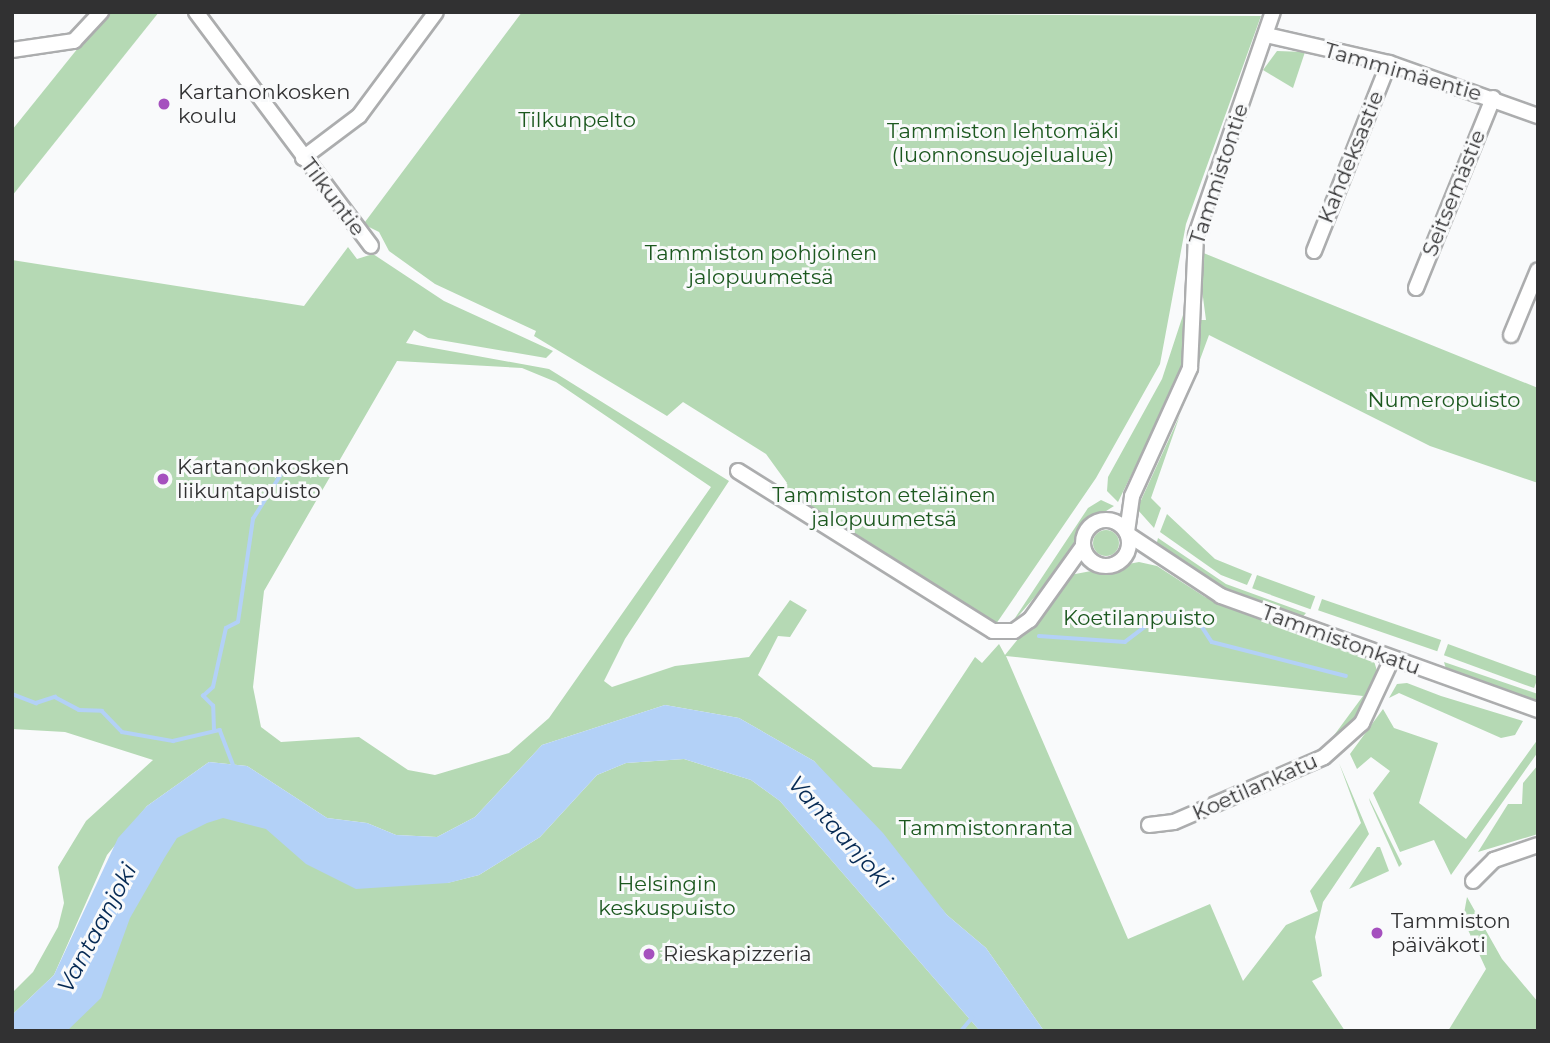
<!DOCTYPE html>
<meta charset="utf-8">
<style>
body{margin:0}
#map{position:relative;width:1550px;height:1043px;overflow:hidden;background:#f9fafb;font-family:Montserrat,sans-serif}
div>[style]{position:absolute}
.green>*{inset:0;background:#b5d9b4;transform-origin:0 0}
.round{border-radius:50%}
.water>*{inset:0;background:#b3d1f7}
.stream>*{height:3.5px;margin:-1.75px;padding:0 1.75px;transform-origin:1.75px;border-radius:1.75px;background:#b3d1f7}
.roads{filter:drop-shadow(2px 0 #acadae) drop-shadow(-2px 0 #acadae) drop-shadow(0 2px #acadae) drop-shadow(0 -2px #acadae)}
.minor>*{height:14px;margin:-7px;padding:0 7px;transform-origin:7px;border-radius:7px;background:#fff}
.minor>.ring{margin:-7px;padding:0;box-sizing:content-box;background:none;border:14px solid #fff;border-radius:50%}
.dots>*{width:19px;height:19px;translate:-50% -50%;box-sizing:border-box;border:4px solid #f9fafb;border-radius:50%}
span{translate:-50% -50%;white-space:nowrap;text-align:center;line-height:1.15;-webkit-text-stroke:6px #f9fafb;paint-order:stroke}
.street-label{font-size:21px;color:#313132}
.poi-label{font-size:21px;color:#313132}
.left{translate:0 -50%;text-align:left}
.park-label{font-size:21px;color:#1c581f}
.water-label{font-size:23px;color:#062a54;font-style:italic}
.frame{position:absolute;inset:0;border:14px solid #313132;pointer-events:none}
</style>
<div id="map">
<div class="green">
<div style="clip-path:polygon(107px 12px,159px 12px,12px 196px,12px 130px)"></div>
<div style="clip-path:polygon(522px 12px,1261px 16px,1186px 224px,1160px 364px,1096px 478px,996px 624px,901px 563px,893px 572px,776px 500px,787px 483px,766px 454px,683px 402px,667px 416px,534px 336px,536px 331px,435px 284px,389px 251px,379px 232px,365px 225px,361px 219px,365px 222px)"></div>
<div style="clip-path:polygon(1277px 51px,1305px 52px,1293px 88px,1263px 70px)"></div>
<div style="clip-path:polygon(1212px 204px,1201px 252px,1538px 388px,1538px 483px,1430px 446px,1209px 335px,1183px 406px,1179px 405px,1199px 320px,1206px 320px,1197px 252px)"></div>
<div style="clip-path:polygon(evenodd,348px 247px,357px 259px,373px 254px,444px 301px,553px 351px,546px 358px,428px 338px,414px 330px,406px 343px,549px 369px,729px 481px,625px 639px,604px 681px,612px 687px,675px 666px,749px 657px,790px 600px,807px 610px,790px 637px,778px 636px,758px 675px,873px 767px,901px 769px,975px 657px,982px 663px,999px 644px,1005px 655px,1070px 575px,1139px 562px,1157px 566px,1205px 597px,1374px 661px,1378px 674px,1360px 716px,1337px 741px,1332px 738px,1363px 696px,1006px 656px,1128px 939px,1210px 904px,1243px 981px,1286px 925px,1318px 911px,1310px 891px,1361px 823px,1339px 763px,1369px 834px,1323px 902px,1315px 937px,1322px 976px,1312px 981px,1345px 1031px,1044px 1031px,986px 948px,947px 915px,814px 761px,739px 718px,665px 705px,542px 745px,475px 817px,437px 837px,396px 835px,367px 823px,327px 818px,247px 766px,209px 762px,147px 806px,107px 855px,54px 975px,12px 1015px,12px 993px,33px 972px,58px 927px,64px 903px,58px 867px,86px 821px,153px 760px,65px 732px,12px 729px,12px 260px,304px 306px,348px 247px,397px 361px,522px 368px,556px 382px,711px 487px,549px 718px,509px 753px,435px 775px,408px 770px,359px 737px,281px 742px,261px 727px,253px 687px,264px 591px,397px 361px)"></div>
<div style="clip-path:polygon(1184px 312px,1181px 373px,1118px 502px,1107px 491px,1108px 477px,1162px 379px)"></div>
<div style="clip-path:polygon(1180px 415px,1151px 498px,1161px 508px,1154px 528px,1137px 509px)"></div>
<div style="clip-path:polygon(1101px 500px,1114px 506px,1084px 525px,1074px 551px,1009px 627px,1088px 508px)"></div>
<div style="clip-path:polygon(1167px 514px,1215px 559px,1252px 574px,1247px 585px,1221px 575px,1160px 532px)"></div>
<div class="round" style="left:1093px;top:530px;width:26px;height:26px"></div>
<div style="clip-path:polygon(1158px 538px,1226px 584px,1306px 613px,1300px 620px,1228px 595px,1155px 550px)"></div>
<div style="left:1257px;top:575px;width:62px;height:14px;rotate:20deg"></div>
<div style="left:1322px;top:599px;width:126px;height:12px;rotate:19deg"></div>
<div style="left:1448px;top:644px;width:96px;height:12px;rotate:20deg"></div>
<div style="clip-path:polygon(1444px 662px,1538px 694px,1538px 702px,1446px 669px)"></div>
<div style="clip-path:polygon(1407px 683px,1441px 696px,1523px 721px,1515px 735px,1501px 738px,1399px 693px,1389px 698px,1397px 684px)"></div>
<div style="clip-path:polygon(1383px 709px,1394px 728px,1438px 743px,1419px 803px,1466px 839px,1538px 739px,1538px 752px,1451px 875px,1434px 840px,1400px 852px,1373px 793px,1390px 771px,1371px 757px,1357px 769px,1350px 754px)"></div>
<div style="clip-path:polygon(684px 759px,751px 780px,780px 801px,980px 1031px,36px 1031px,201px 798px,447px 883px,479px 875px,540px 837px,597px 775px,626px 763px)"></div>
<div style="clip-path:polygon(1538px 765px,1538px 834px,1478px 852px,1508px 804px,1522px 804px,1523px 783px)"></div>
<div style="clip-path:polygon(1369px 798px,1402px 864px,1399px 867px,1370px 802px)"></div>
<div style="clip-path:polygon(1380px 847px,1389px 871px,1349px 889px,1377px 847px)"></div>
<div style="clip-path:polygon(1467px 897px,1502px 959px,1538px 1002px,1538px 1031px,1448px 1031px,1486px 969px,1463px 919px)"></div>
</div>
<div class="water">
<div style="clip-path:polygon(665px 705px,739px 718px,814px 761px,883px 833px,947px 915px,986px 948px,1044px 1031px,980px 1031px,780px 801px,751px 780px,684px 759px,626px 763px,597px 775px,540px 837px,479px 875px,448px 883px,356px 889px,306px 864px,266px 829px,223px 818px,207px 823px,177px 838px,165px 857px,130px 918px,101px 998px,67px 1031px,12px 1031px,12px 1015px,54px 975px,118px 838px,147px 806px,209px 762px,247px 766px,327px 818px,367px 823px,396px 835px,437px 837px,475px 817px,542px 745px)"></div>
</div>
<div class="stream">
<div style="left:1039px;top:636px;width:86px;rotate:4deg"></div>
<div style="left:1125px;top:642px;width:48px;rotate:-37.3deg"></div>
<div style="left:1163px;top:613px;width:40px;rotate:18deg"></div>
<div style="left:1201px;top:625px;width:20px;rotate:57deg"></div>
<div style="left:1212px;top:642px;width:138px;rotate:14.2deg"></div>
<div style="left:12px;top:694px;width:26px;rotate:21deg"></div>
<div style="left:36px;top:703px;width:20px;rotate:-18deg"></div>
<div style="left:55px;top:697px;width:27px;rotate:28deg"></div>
<div style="left:79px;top:710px;width:23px;rotate:2deg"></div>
<div style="left:102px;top:711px;width:29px;rotate:46deg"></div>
<div style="left:122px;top:732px;width:52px;rotate:10deg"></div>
<div style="left:173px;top:741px;width:48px;rotate:-13.2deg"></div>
<div style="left:220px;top:730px;width:40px;rotate:69deg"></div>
<div style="left:214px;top:730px;width:24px;rotate:-92deg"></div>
<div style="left:213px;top:706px;width:14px;rotate:-135deg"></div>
<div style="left:203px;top:696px;width:13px;rotate:-42deg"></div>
<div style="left:213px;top:687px;width:60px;rotate:-77.6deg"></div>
<div style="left:226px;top:628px;width:13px;rotate:-27deg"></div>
<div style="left:238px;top:622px;width:104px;rotate:-81.7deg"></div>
<div style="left:253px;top:519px;width:64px;rotate:-57.8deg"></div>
<div style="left:961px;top:1031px;width:17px;rotate:-50deg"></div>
</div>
<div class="roads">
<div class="minor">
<div style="left:196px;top:12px;width:292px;rotate:53.2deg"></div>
<div style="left:1266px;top:35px;width:126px;rotate:12.8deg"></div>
<div style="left:1389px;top:63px;width:158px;rotate:19.6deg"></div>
<div style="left:12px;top:50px;width:63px;rotate:-8.3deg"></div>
<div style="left:74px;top:41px;width:40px;rotate:-47deg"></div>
<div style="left:303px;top:158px;width:70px;rotate:-36.9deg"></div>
<div style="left:359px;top:116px;width:129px;rotate:-53.5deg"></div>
<div style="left:1314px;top:251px;width:202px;rotate:-68.3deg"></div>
<div style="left:1416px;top:288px;width:205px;rotate:-67.9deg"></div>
<div style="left:1511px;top:335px;width:70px;rotate:-67.4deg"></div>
<div style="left:738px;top:471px;width:301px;rotate:32.1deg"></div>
<div style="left:993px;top:631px;width:21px"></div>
<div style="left:1014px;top:631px;width:19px;rotate:-35deg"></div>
<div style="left:1030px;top:620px;width:91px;rotate:-54.4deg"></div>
<div class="ring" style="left:1083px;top:520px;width:32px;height:32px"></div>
<div style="left:1127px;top:532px;width:36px;rotate:-82deg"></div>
<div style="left:1132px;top:496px;width:141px;rotate:-65.6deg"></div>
<div style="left:1190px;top:368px;width:133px;rotate:-87.4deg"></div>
<div style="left:1196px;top:235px;width:236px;rotate:-71deg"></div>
<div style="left:1129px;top:535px;width:110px;rotate:33.5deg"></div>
<div style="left:1221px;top:596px;width:337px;rotate:19.8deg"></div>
<div style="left:1149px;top:825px;width:25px;rotate:-7deg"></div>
<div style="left:1174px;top:822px;width:163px;rotate:-23.4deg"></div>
<div style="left:1324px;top:757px;width:51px;rotate:-41.8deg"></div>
<div style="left:1362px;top:723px;width:71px;rotate:-64.9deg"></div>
<div style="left:1473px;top:881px;width:30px;rotate:-45deg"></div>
<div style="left:1494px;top:860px;width:46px;rotate:-18.8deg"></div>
</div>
</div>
<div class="dots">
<div style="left:164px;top:104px;background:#a550be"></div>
<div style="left:163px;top:479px;background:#a550be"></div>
<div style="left:1377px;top:933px;background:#a550be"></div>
<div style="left:649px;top:954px;background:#a550be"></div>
</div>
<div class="street-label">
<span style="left:1403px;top:72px;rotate:16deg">Tammimäentie</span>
<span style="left:1351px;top:157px;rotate:-68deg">Kahdeksastie</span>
<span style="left:1219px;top:174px;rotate:-72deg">Tammistontie</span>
<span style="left:1454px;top:193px;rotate:-68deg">Seitsemästie</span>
<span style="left:333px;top:197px;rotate:53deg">Tilkuntie</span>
<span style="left:1341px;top:640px;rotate:20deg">Tammistonkatu</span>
<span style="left:1255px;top:787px;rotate:-24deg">Koetilankatu</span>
</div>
<div class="poi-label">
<span class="left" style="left:178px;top:104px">Kartanonkosken<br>koulu</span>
<span class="left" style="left:177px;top:479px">Kartanonkosken<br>liikuntapuisto</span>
<span class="left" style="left:1391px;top:933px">Tammiston<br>päiväkoti</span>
<span class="left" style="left:663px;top:954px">Rieskapizzeria</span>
</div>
<div class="park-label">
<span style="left:577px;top:120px">Tilkunpelto</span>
<span style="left:1003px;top:143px">Tammiston lehtomäki<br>(luonnonsuojelualue)</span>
<span style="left:761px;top:265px">Tammiston pohjoinen<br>jalopuumetsä</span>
<span style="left:1444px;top:400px">Numeropuisto</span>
<span style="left:884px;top:507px">Tammiston eteläinen<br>jalopuumetsä</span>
<span style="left:1139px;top:618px">Koetilanpuisto</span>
<span style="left:986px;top:828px">Tammistonranta</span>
<span style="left:667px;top:896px">Helsingin<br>keskuspuisto</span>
</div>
<div class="water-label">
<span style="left:840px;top:832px;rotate:48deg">Vantaanjoki</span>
<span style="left:97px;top:928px;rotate:-62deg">Vantaanjoki</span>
</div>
<div class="frame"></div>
</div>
